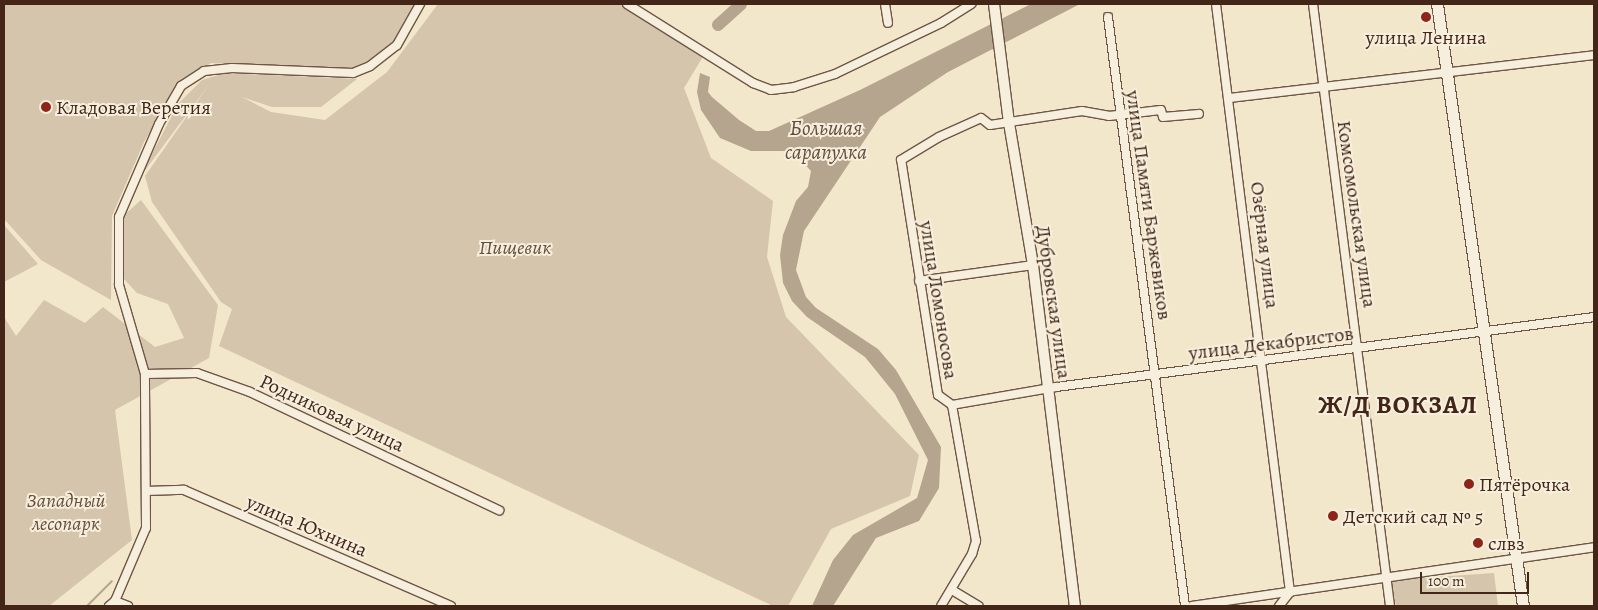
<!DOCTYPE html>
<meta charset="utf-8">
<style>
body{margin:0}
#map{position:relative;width:1598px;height:610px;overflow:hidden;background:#f2e6cb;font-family:Alegreya,serif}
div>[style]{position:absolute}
.green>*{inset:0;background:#d4c5ac}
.water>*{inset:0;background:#b6a58e}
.stream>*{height:2px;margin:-1px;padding:0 1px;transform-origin:1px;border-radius:1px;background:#b6a58e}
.river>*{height:12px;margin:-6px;padding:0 6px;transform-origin:6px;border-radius:6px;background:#b6a58e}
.roads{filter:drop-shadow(1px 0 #6f5644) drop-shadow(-1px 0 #6f5644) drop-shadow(0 1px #6f5644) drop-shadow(0 -1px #6f5644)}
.minor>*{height:8px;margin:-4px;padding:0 4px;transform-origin:4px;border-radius:4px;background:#f7efdd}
.tertiary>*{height:10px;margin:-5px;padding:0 5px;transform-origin:5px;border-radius:5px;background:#f7efdd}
.secondary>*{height:11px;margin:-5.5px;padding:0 5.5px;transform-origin:5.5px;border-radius:5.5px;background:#f7efdd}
.dots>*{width:14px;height:14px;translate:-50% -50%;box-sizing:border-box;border:2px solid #f7efdd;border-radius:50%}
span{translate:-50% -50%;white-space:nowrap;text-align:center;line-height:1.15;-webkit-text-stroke:4px #f7efdd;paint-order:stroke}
.poi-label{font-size:20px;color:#432617}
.left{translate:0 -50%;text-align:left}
.street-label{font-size:20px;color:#432617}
.park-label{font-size:20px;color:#674e3c;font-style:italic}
.water-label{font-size:21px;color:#664c3b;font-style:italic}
.district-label{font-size:25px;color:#432617;font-weight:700;letter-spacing:1px}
.frame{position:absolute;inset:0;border:5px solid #432617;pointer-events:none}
.scale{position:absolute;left:1420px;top:572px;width:109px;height:22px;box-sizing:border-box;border:2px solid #432617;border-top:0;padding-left:6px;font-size:15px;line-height:18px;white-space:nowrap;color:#432617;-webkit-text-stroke:4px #f7efdd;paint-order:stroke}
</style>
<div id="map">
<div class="green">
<div style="clip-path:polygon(4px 4px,420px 4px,399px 42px,354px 70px,211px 63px,177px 84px,144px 142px,112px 216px,111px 300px,41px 260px,4px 219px)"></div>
<div style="clip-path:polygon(438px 4px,623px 4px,704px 55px,684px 88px,711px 158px,773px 201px,767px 257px,786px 317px,919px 455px,910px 496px,831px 529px,788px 606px,773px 606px,219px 346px,232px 309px,221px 302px,152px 202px,145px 176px,208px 86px,140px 177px,178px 104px,202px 80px,225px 73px,357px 79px,321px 107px,272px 107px,242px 97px,271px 112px,325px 120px,387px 72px)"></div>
<div style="clip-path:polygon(141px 200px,218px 305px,209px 358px,115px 410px,132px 540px,49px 606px,4px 606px,4px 317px,16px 336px,44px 300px,85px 323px,103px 307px,155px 347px,184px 338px,168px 304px,137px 293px,123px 278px,122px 217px)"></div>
<div style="clip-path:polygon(4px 225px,38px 264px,4px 282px)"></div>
<div style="clip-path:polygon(1494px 573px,1498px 606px,1396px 606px,1391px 580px)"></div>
</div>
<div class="water">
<div style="clip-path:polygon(1031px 4px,1080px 4px,948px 72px,880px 117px,804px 231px,796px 270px,806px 297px,816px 308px,878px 349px,896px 370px,941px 447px,939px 488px,919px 521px,876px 538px,833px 606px,812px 606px,833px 560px,853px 535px,917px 498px,928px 460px,895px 394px,865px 357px,807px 317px,792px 301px,783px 283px,780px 255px,783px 235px,796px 201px,808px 187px,811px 171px,801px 160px,786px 151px,751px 151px,720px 138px,701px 110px,697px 92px,700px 73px,710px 77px,708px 92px,712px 97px,739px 120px,756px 131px,769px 131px,860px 90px)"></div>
</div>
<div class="stream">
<div style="left:87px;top:606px;width:35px;rotate:-45deg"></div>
</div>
<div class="river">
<div style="left:718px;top:25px;width:31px;rotate:-42deg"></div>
</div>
<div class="roads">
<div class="minor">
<div style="left:627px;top:4px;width:149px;rotate:32.1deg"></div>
<div style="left:753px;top:83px;width:19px;rotate:21deg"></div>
<div style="left:771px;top:90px;width:23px;rotate:-7deg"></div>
<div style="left:794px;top:87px;width:43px;rotate:-17.6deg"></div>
<div style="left:835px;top:74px;width:118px;rotate:-25.7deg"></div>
<div style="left:941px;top:23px;width:36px;rotate:-32deg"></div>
<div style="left:885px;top:4px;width:19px;rotate:81deg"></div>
<div style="left:1216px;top:4px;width:593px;rotate:82.83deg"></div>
<div style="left:1290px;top:592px;width:18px;rotate:128deg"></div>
<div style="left:1313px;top:4px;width:607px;rotate:82.71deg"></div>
<div style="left:1108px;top:17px;width:594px;rotate:82.55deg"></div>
<div style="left:1229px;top:98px;width:368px;rotate:-6.7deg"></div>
<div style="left:919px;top:281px;width:115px;rotate:-8deg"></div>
<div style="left:145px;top:374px;width:52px;rotate:-1.1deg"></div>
<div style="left:197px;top:373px;width:56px;rotate:19.7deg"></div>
<div style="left:250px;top:392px;width:276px;rotate:25.4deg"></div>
<div style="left:952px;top:405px;width:106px;rotate:-9.8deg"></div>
<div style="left:1056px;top:387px;width:543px;rotate:-7.41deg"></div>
<div style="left:146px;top:491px;width:38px;rotate:-2deg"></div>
<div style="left:184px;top:490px;width:291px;rotate:23.5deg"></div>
<div style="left:952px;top:590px;width:31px;rotate:31deg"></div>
<div style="left:115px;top:601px;width:14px;rotate:21deg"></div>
<div style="left:109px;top:606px;width:8px;rotate:-40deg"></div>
<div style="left:115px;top:601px;width:79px;rotate:-67deg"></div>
<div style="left:146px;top:528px;width:154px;rotate:-90.4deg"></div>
<div style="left:145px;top:374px;width:93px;rotate:-106.3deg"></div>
<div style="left:119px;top:285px;width:68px;rotate:-90deg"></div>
<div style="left:119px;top:217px;width:101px;rotate:-66.7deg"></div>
<div style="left:159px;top:124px;width:44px;rotate:-59.9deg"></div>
<div style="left:181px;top:86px;width:27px;rotate:-33deg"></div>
<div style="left:204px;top:71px;width:28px;rotate:-6deg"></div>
<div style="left:232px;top:68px;width:121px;rotate:2.4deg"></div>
<div style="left:353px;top:73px;width:18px;rotate:-22deg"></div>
<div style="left:370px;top:66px;width:34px;rotate:-38deg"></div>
<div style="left:397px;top:45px;width:47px;rotate:-60.7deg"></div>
<div style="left:941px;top:606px;width:61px;rotate:-59.2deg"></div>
<div style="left:972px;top:554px;width:14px;rotate:-73deg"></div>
<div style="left:976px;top:541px;width:138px;rotate:-100deg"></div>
<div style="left:952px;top:405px;width:17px;rotate:-144deg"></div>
<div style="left:938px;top:395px;width:238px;rotate:-98.9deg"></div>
<div style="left:901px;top:160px;width:44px;rotate:-31.2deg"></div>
<div style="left:939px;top:137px;width:46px;rotate:-24.3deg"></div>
<div style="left:981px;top:118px;width:11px;rotate:38deg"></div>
<div style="left:990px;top:125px;width:93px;rotate:-8.7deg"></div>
<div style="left:1082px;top:111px;width:27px;rotate:10deg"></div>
<div style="left:1109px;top:116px;width:52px;rotate:-6.6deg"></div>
<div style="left:1161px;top:110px;width:7px;rotate:74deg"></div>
<div style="left:1163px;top:117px;width:36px;rotate:-5deg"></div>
<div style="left:1192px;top:606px;width:406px;rotate:-8.3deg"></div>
</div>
<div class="tertiary">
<div style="left:994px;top:4px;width:120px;rotate:82.8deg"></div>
<div style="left:1009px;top:123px;width:144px;rotate:80.4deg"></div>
<div style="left:1033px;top:265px;width:344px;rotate:83deg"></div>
</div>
<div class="secondary">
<div style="left:1437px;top:4px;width:608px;rotate:81.87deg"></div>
</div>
</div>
<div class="dots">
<div style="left:1426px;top:17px;background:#8f2418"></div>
<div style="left:46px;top:107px;background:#8f2418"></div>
<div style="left:1469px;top:484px;background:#8f2418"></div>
<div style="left:1333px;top:516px;background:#8f2418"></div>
<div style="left:1478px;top:543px;background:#8f2418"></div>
</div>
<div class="poi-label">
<span style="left:1426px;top:37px">улица Ленина</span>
<span class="left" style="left:56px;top:107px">Кладовая Веретия</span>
<span class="left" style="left:1479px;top:484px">Пятёрочка</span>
<span class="left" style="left:1343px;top:516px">Детский сад № 5</span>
<span class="left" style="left:1488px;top:543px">слвз</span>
</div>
<div class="street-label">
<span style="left:1149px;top:205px;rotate:82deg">улица Памяти Баржевиков</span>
<span style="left:1357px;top:214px;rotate:82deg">Комсомольская улица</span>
<span style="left:1265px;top:245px;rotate:83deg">Озёрная улица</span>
<span style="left:939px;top:300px;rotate:81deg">улица Ломоносова</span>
<span style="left:1054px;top:302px;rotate:82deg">Дубровская улица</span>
<span style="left:1271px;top:343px;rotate:-7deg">улица Декабристов</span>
<span style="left:332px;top:413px;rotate:25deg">Родниковая улица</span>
<span style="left:307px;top:526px;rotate:23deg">улица Юхнина</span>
</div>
<div class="park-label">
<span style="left:515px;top:247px">Пищевик</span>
<span style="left:66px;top:512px">Западный<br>лесопарк</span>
</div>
<div class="water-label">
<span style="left:826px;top:140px">Большая<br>сарапулка</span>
</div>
<div class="district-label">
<span style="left:1398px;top:405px">Ж/Д ВОКЗАЛ</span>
</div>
<div class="frame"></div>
<div class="scale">100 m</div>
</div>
